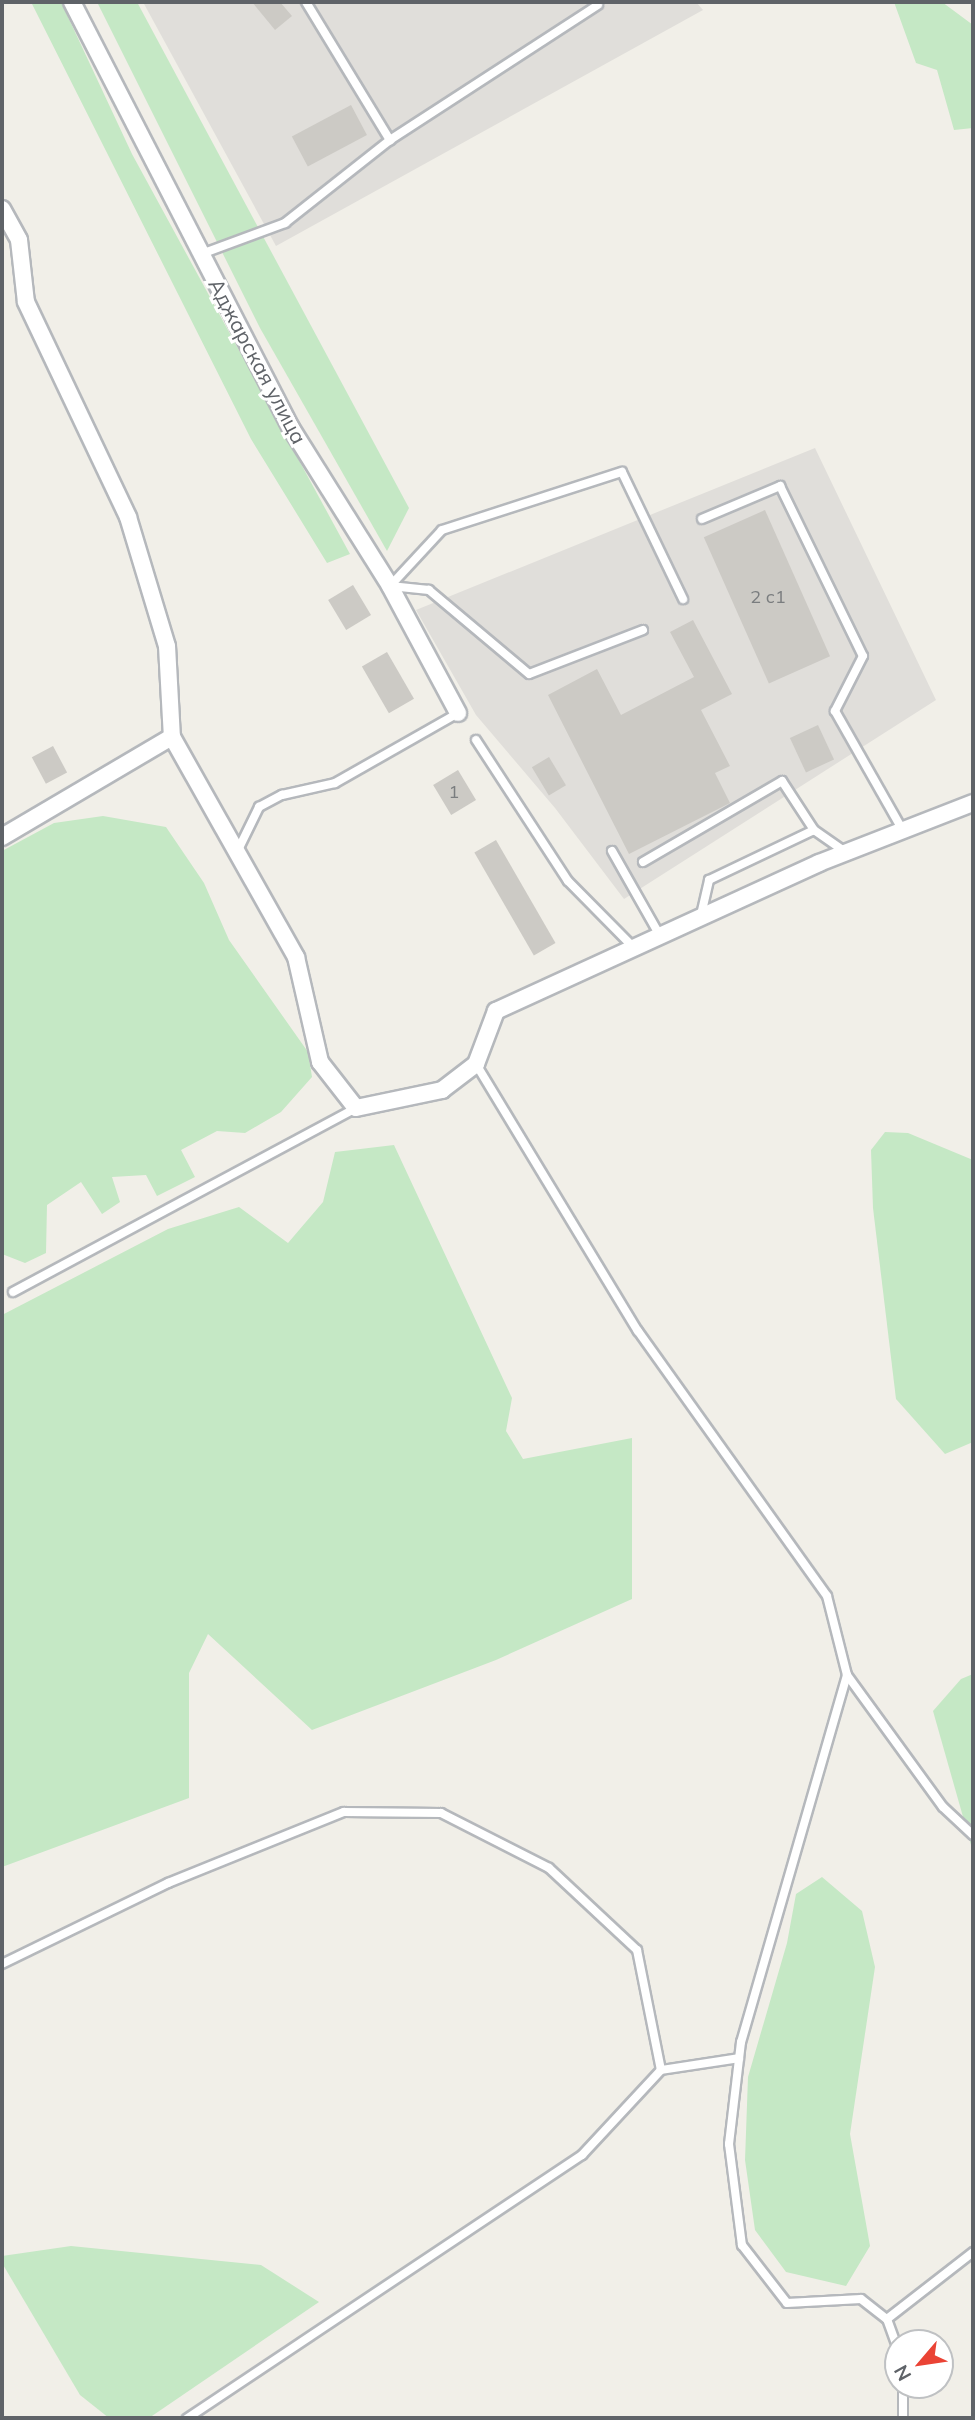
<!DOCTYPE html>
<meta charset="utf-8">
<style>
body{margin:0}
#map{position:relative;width:975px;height:2420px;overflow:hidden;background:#f1efe8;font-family:Mulish,sans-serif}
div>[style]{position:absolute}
.industrial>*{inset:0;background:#e0deda}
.green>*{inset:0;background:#c5e8c5}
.building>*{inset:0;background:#cccac5;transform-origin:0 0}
.roads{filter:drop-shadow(2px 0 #b5b8bc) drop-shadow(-2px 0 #b5b8bc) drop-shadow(0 2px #b5b8bc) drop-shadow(0 -2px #b5b8bc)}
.service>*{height:8px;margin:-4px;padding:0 4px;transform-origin:4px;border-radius:4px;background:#fff}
.minor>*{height:16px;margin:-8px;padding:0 8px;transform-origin:8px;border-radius:8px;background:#fff}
span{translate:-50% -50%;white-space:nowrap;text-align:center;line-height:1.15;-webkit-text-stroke:6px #fff;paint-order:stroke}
.number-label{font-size:18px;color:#7a7d7f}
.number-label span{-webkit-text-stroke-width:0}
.street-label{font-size:21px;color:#5f6368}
.frame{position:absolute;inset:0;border:4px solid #5f6368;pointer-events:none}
.north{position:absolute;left:884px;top:2329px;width:70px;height:70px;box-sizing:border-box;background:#fff;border:2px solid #bfc1c3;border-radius:50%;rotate:241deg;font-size:19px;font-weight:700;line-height:28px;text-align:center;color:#5f6368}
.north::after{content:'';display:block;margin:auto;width:24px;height:32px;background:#ea4335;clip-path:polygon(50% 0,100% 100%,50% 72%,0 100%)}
</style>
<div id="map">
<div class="industrial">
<div style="clip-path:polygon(143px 2px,696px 2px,703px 10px,276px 246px)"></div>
<div style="clip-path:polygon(815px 448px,936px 700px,624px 899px,555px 808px,476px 715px,416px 610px)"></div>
</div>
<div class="green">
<div style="clip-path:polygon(31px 2px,61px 2px,132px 154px,350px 554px,327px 563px,251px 439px)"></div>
<div style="clip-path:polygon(97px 2px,137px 2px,409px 508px,387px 551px,260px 328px)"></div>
<div style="clip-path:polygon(894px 2px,942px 2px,973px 25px,973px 128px,954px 130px,937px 70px,916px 63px)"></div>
<div style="clip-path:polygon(103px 816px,166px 827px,204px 883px,229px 940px,308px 1052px,312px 1077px,281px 1112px,245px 1133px,217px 1131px,181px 1150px,195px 1177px,157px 1196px,146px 1175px,112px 1177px,120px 1202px,102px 1214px,81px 1182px,47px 1205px,46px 1253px,25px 1263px,2px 1254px,2px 851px,54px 823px)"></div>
<div style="clip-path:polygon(885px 1132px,908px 1133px,973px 1160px,973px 1442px,945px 1454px,896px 1399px,873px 1208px,871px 1150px)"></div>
<div style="clip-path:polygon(394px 1145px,512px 1398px,506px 1431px,523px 1459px,632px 1438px,632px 1599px,496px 1660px,312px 1730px,208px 1634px,189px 1673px,189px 1798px,2px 1867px,2px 1315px,168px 1229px,239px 1207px,288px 1243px,323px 1202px,335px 1152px)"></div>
<div style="clip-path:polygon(973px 1674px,973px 1852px,933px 1711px,961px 1679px)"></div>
<div style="clip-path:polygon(822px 1877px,862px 1911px,875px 1967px,850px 2134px,870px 2246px,846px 2286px,786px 2272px,755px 2230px,745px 2160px,748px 2077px,787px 1943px,796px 1894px)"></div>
<div style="clip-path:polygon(71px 2246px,261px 2265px,319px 2302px,149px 2418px,109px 2418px,80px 2395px,2px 2263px,2px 2256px)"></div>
</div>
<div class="building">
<div style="clip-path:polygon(252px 2px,280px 2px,292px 16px,275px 30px)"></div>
<div style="left:351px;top:105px;width:34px;height:67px;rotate:62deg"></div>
<div style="left:765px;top:510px;width:160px;height:67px;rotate:66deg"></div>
<div style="left:353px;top:585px;width:35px;height:29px;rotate:59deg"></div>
<div style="clip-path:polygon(693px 620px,732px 694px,701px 710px,730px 766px,715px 773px,730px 803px,629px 854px,548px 695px,597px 669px,621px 715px,694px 677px,670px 632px)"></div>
<div style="left:387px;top:652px;width:54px;height:29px;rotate:60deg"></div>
<div style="left:818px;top:725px;width:38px;height:31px;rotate:65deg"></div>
<div style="left:53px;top:746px;width:30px;height:24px;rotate:62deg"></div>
<div style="left:549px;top:757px;width:33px;height:20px;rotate:59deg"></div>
<div style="left:458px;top:770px;width:35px;height:29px;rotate:59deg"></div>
<div style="left:496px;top:840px;width:119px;height:25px;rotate:60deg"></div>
</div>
<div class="roads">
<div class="service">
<div style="left:306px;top:2px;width:162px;rotate:58.7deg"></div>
<div style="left:201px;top:254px;width:90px;rotate:-20.3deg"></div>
<div style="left:285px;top:223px;width:134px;rotate:-38.3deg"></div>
<div style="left:390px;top:140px;width:248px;rotate:-33deg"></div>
<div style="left:702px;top:519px;width:85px;rotate:-22.9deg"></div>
<div style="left:780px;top:486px;width:189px;rotate:64deg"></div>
<div style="left:863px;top:656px;width:62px;rotate:117deg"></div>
<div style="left:835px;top:711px;width:136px;rotate:60.4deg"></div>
<div style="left:643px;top:630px;width:122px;rotate:158.9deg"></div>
<div style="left:529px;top:674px;width:131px;rotate:-140deg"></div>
<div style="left:429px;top:590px;width:39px;rotate:-174deg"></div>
<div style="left:390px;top:586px;width:76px;rotate:-47.1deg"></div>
<div style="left:442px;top:530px;width:189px;rotate:-17.9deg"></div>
<div style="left:622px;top:472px;width:141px;rotate:64.3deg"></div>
<div style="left:476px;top:740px;width:168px;rotate:56.9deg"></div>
<div style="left:568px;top:881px;width:94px;rotate:45.4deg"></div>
<div style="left:239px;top:848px;width:46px;rotate:-64deg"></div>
<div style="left:259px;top:807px;width:26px;rotate:-28deg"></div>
<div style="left:282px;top:795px;width:54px;rotate:-12.8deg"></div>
<div style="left:335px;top:783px;width:142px;rotate:-29.6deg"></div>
<div style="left:612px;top:851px;width:98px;rotate:60.5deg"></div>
<div style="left:643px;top:862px;width:161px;rotate:-30.2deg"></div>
<div style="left:782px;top:781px;width:59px;rotate:56.9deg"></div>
<div style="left:701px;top:915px;width:36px;rotate:-77deg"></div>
<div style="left:709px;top:880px;width:116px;rotate:-25.5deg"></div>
<div style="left:814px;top:830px;width:38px;rotate:35deg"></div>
<div style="left:476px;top:1064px;width:312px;rotate:58.8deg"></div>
<div style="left:638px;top:1331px;width:325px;rotate:54.5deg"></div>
<div style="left:827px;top:1596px;width:81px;rotate:75.8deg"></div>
<div style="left:847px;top:1675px;width:382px;rotate:106.1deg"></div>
<div style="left:741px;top:2042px;width:103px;rotate:96.7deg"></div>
<div style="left:729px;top:2144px;width:102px;rotate:82.7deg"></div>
<div style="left:742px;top:2245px;width:73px;rotate:52.2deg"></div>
<div style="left:787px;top:2303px;width:74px;rotate:-3.1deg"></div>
<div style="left:861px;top:2299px;width:33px;rotate:38deg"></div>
<div style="left:887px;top:2319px;width:32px;rotate:70deg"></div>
<div style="left:13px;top:1292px;width:389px;rotate:-28.2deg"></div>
<div style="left:847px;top:1675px;width:163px;rotate:54deg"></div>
<div style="left:943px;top:1807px;width:41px;rotate:43deg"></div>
<div style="left:2px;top:1964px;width:185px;rotate:-26deg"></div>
<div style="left:168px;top:1883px;width:190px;rotate:-22deg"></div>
<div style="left:344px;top:1812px;width:97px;rotate:0.6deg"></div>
<div style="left:441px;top:1813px;width:121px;rotate:27deg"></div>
<div style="left:549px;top:1868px;width:120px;rotate:43deg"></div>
<div style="left:637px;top:1950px;width:122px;rotate:78.7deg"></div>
<div style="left:661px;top:2070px;width:116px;rotate:132.9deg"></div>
<div style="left:582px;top:2155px;width:475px;rotate:146.3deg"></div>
<div style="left:661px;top:2070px;width:79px;rotate:-8.7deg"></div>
<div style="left:887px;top:2319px;width:109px;rotate:-37.9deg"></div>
<div style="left:903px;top:2385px;width:33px;rotate:90deg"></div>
</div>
<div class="minor">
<div style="left:72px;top:2px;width:479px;rotate:62.8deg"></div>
<div style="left:291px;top:428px;width:186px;rotate:57.9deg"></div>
<div style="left:390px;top:586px;width:144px;rotate:61.8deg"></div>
<div style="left:2px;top:209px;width:35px;rotate:61deg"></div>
<div style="left:19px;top:240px;width:62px;rotate:83.6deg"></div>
<div style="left:26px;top:302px;width:238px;rotate:64.6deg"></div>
<div style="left:128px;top:517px;width:135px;rotate:73.2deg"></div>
<div style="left:167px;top:646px;width:91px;rotate:86.9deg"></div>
<div style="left:172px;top:737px;width:253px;rotate:60.6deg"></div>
<div style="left:296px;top:957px;width:108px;rotate:77.1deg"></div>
<div style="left:320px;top:1062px;width:58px;rotate:52deg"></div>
<div style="left:356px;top:1108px;width:88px;rotate:-11.8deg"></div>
<div style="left:442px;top:1090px;width:43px;rotate:-37.4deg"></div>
<div style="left:476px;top:1064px;width:57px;rotate:-69.3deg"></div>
<div style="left:496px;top:1011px;width:355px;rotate:-24.6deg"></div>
<div style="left:819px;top:863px;width:165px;rotate:-21.3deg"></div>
<div style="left:2px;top:837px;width:197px;rotate:-30.5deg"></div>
</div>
</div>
<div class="number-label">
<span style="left:768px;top:597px">2 с1</span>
<span style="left:454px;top:792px">1</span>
</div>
<div class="street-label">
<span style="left:258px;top:361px;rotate:62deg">Аджарская улица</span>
</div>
<div class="frame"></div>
<div class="north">N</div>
</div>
